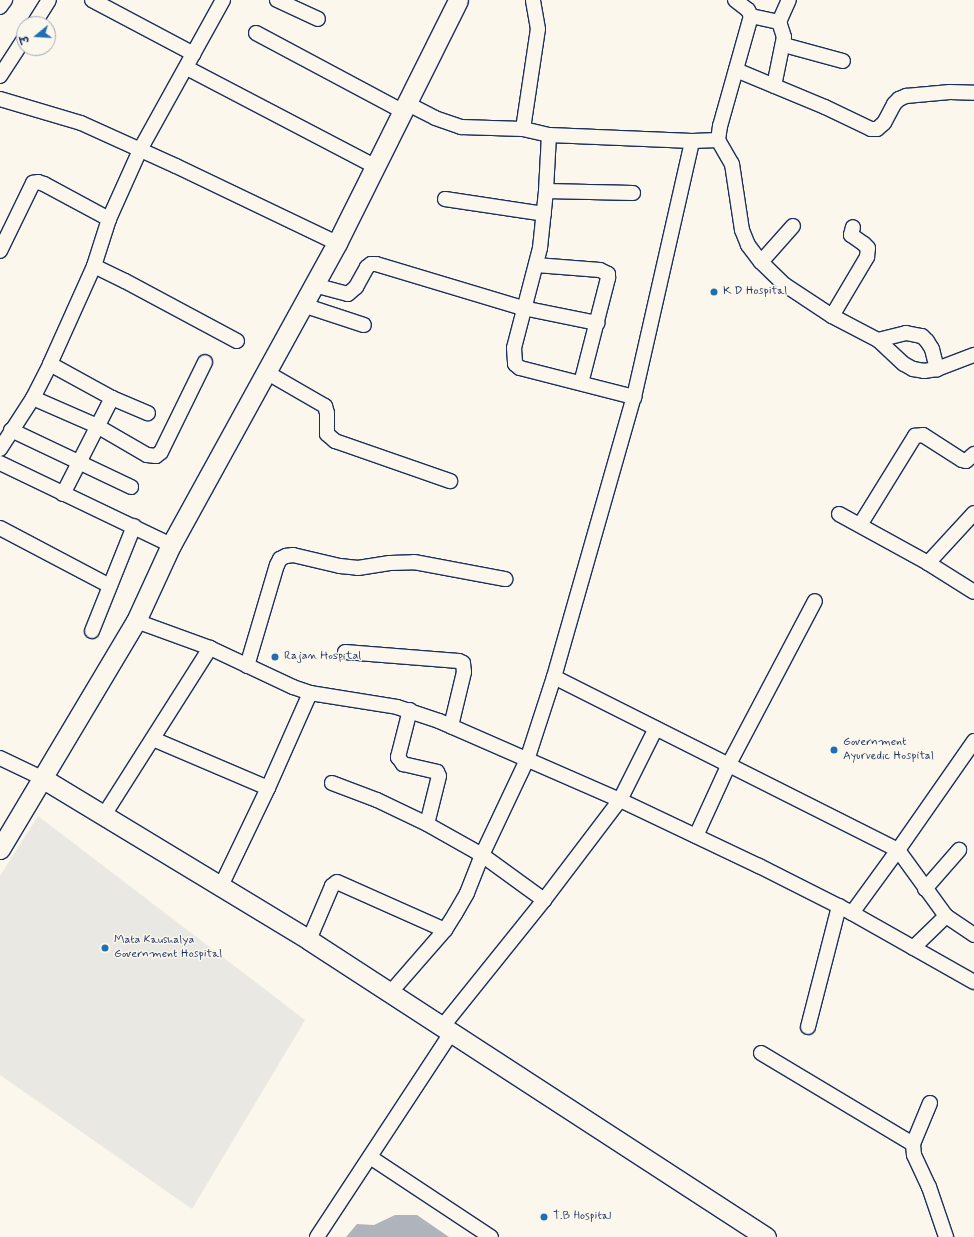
<!DOCTYPE html>
<meta charset="utf-8">
<style>
body{margin:0}
#map{position:relative;width:974px;height:1237px;overflow:hidden;background:#fbf7ec;font-family:Mynerve,"Playpen Sans Deva",sans-serif}
div>[style]{position:absolute}
.built>*{inset:0;background:#eae8e2}
.water>*{inset:0;background:#afb3bb}
.roads{filter:drop-shadow(1px 0 #1b2f5e) drop-shadow(-1px 0 #1b2f5e) drop-shadow(0 1px #1b2f5e) drop-shadow(0 -1px #1b2f5e)}
.street>*{height:14px;margin:-7px;padding:0 7px;transform-origin:7px;border-radius:7px;background:#fbf7ec}
.secondary>*{height:19px;margin:-9.5px;padding:0 9.5px;transform-origin:9.5px;border-radius:9.5px;background:#fbf7ec}
.dots>*{width:11px;height:11px;translate:-50% -50%;box-sizing:border-box;border:2px solid #fbf7ec;border-radius:50%}
span{translate:-50% -50%;white-space:nowrap;text-align:center;line-height:1.15;-webkit-text-stroke:3px #fbf7ec;paint-order:stroke}
.poi-label{font-size:12px;color:#1b2f5e}
.left{translate:0 -50%;text-align:left}
.north{position:absolute;left:16px;top:16px;width:40px;height:40px;box-sizing:border-box;background:#fbf7ec;border:1px solid #a1a7b3;border-radius:50%;rotate:252deg;font-size:11px;font-weight:700;line-height:16px;text-align:center;color:#1b2f5e}
.north::after{content:'';display:block;margin:auto;width:14px;height:18px;background:#1f6fb2;clip-path:polygon(50% 0,100% 100%,50% 72%,0 100%)}
</style>
<div id="map">
<div class="built">
<div style="clip-path:polygon(38px 816px,305px 1020px,192px 1209px,0 1075px,0 876px)"></div>
</div>
<div class="water">
<div style="clip-path:polygon(395px 1215px,417px 1215px,449px 1237px,346px 1237px,357px 1224px,374px 1225px)"></div>
</div>
<div class="roads">
<div class="street">
<div style="left:92px;top:0;width:115px;rotate:27.9deg"></div>
<div style="left:223px;top:0;width:171px;rotate:119deg"></div>
<div style="left:140px;top:150px;width:76px;rotate:114.2deg"></div>
<div style="left:109px;top:219px;width:49px;rotate:107.7deg"></div>
<div style="left:94px;top:266px;width:34px;rotate:26deg"></div>
<div style="left:125px;top:281px;width:127px;rotate:28.2deg"></div>
<div style="left:277px;top:0;width:45px;rotate:24.9deg"></div>
<div style="left:735px;top:0;width:16px;rotate:38deg"></div>
<div style="left:748px;top:10px;width:7px;rotate:63deg"></div>
<div style="left:751px;top:16px;width:114px;rotate:105.7deg"></div>
<div style="left:720px;top:126px;width:14px;rotate:98deg"></div>
<div style="left:718px;top:140px;width:28px;rotate:60deg"></div>
<div style="left:732px;top:164px;width:67px;rotate:81.4deg"></div>
<div style="left:742px;top:230px;width:16px;rotate:68deg"></div>
<div style="left:748px;top:245px;width:21px;rotate:53deg"></div>
<div style="left:761px;top:262px;width:33px;rotate:44deg"></div>
<div style="left:785px;top:285px;width:56px;rotate:33.4deg"></div>
<div style="left:832px;top:316px;width:52px;rotate:27.6deg"></div>
<div style="left:878px;top:340px;width:35px;rotate:43deg"></div>
<div style="left:904px;top:364px;width:10px;rotate:29deg"></div>
<div style="left:913px;top:369px;width:11px;rotate:10deg"></div>
<div style="left:924px;top:371px;width:13px;rotate:-9deg"></div>
<div style="left:937px;top:369px;width:40px;rotate:-21deg"></div>
<div style="left:0;top:7px;width:9px;rotate:-54deg"></div>
<div style="left:751px;top:16px;width:29px;rotate:12deg"></div>
<div style="left:779px;top:22px;width:24px;rotate:-66deg"></div>
<div style="left:34px;top:24px;width:28px;rotate:-58deg"></div>
<div style="left:256px;top:33px;width:168px;rotate:28.1deg"></div>
<div style="left:784px;top:45px;width:61px;rotate:15.2deg"></div>
<div style="left:187px;top:68px;width:213px;rotate:27.6deg"></div>
<div style="left:736px;top:70px;width:96px;rotate:22.6deg"></div>
<div style="left:825px;top:107px;width:51px;rotate:25.6deg"></div>
<div style="left:871px;top:129px;width:6px"></div>
<div style="left:877px;top:129px;width:9px;rotate:-41deg"></div>
<div style="left:884px;top:123px;width:21px;rotate:-62deg"></div>
<div style="left:894px;top:104px;width:7px;rotate:-45deg"></div>
<div style="left:899px;top:99px;width:8px;rotate:-23deg"></div>
<div style="left:906px;top:96px;width:44px;rotate:-5.2deg"></div>
<div style="left:950px;top:92px;width:24px;rotate:2deg"></div>
<div style="left:0;top:76px;width:44px;rotate:-57deg"></div>
<div style="left:774px;top:86px;width:50px;rotate:-78.5deg"></div>
<div style="left:784px;top:37px;width:16px;rotate:-108deg"></div>
<div style="left:0;top:99px;width:84px;rotate:16.5deg"></div>
<div style="left:81px;top:123px;width:104px;rotate:24.4deg"></div>
<div style="left:176px;top:166px;width:178px;rotate:25.6deg"></div>
<div style="left:408px;top:104px;width:30px;rotate:27deg"></div>
<div style="left:435px;top:118px;width:28px;rotate:19deg"></div>
<div style="left:461px;top:127px;width:62px;rotate:1.8deg"></div>
<div style="left:549px;top:135px;width:56px;rotate:93.1deg"></div>
<div style="left:546px;top:191px;width:57px;rotate:96deg"></div>
<div style="left:540px;top:248px;width:103px;rotate:104.6deg"></div>
<div style="left:514px;top:348px;width:16px;rotate:86deg"></div>
<div style="left:515px;top:364px;width:6px;rotate:39deg"></div>
<div style="left:520px;top:368px;width:118px;rotate:14.3deg"></div>
<div style="left:692px;top:141px;width:26px;rotate:-2deg"></div>
<div style="left:546px;top:191px;width:87px;rotate:1.3deg"></div>
<div style="left:445px;top:199px;width:100px;rotate:8.6deg"></div>
<div style="left:0;top:251px;width:76px;rotate:-64.1deg"></div>
<div style="left:33px;top:183px;width:5px;rotate:-11deg"></div>
<div style="left:38px;top:182px;width:6px;rotate:18deg"></div>
<div style="left:44px;top:184px;width:74px;rotate:28.3deg"></div>
<div style="left:761px;top:262px;width:48px;rotate:-48.4deg"></div>
<div style="left:536px;top:265px;width:64px;rotate:4.5deg"></div>
<div style="left:600px;top:270px;width:9px;rotate:27deg"></div>
<div style="left:608px;top:274px;width:4px;rotate:90deg"></div>
<div style="left:608px;top:278px;width:108px;rotate:104.4deg"></div>
<div style="left:314px;top:285px;width:35px;rotate:15deg"></div>
<div style="left:348px;top:294px;width:11px;rotate:-41deg"></div>
<div style="left:356px;top:287px;width:23px;rotate:-61deg"></div>
<div style="left:367px;top:267px;width:5px;rotate:-37deg"></div>
<div style="left:371px;top:264px;width:5px"></div>
<div style="left:376px;top:264px;width:153px;rotate:16.7deg"></div>
<div style="left:523px;top:308px;width:76px;rotate:11.5deg"></div>
<div style="left:303px;top:305px;width:64px;rotate:18.2deg"></div>
<div style="left:832px;top:316px;width:69px;rotate:-59.3deg"></div>
<div style="left:867px;top:257px;width:9px;rotate:-84deg"></div>
<div style="left:868px;top:248px;width:6px;rotate:-135deg"></div>
<div style="left:864px;top:244px;width:16px;rotate:-145deg"></div>
<div style="left:851px;top:235px;width:8px;rotate:-76deg"></div>
<div style="left:878px;top:340px;width:29px;rotate:-14deg"></div>
<div style="left:906px;top:333px;width:16px;rotate:11deg"></div>
<div style="left:922px;top:336px;width:7px;rotate:45deg"></div>
<div style="left:927px;top:341px;width:9px;rotate:58deg"></div>
<div style="left:932px;top:349px;width:21px;rotate:76deg"></div>
<div style="left:50px;top:364px;width:71px;rotate:28.7deg"></div>
<div style="left:112px;top:398px;width:39px;rotate:23deg"></div>
<div style="left:266px;top:372px;width:68px;rotate:30deg"></div>
<div style="left:325px;top:406px;width:7px;rotate:74deg"></div>
<div style="left:327px;top:413px;width:21px;rotate:90deg"></div>
<div style="left:327px;top:434px;width:11px;rotate:41deg"></div>
<div style="left:335px;top:441px;width:122px;rotate:19.2deg"></div>
<div style="left:33px;top:398px;width:70px;rotate:23.6deg"></div>
<div style="left:97px;top:426px;width:58px;rotate:30.1deg"></div>
<div style="left:147px;top:455px;width:9px;rotate:6deg"></div>
<div style="left:156px;top:456px;width:6px;rotate:-39deg"></div>
<div style="left:161px;top:452px;width:100px;rotate:-63.9deg"></div>
<div style="left:11px;top:430px;width:133px;rotate:25.4deg"></div>
<div style="left:0;top:449px;width:61px;rotate:-57.1deg"></div>
<div style="left:33px;top:398px;width:38px;rotate:-63deg"></div>
<div style="left:50px;top:364px;width:107px;rotate:-65.8deg"></div>
<div style="left:0;top:463px;width:190px;rotate:25.6deg"></div>
<div style="left:63px;top:494px;width:108px;rotate:-63deg"></div>
<div style="left:974px;top:513px;width:68px;rotate:132.6deg"></div>
<div style="left:928px;top:563px;width:54px;rotate:32.2deg"></div>
<div style="left:839px;top:514px;width:102px;rotate:28.8deg"></div>
<div style="left:860px;top:525px;width:105px;rotate:-58.3deg"></div>
<div style="left:915px;top:436px;width:8px;rotate:-7deg"></div>
<div style="left:923px;top:435px;width:46px;rotate:32.7deg"></div>
<div style="left:962px;top:460px;width:4px;rotate:14deg"></div>
<div style="left:966px;top:461px;width:11px;rotate:-41deg"></div>
<div style="left:0;top:528px;width:124px;rotate:27.8deg"></div>
<div style="left:136px;top:621px;width:79px;rotate:20deg"></div>
<div style="left:210px;top:648px;width:92px;rotate:25.2deg"></div>
<div style="left:293px;top:687px;width:18px;rotate:19deg"></div>
<div style="left:310px;top:693px;width:88px;rotate:9.1deg"></div>
<div style="left:397px;top:707px;width:44px;rotate:18.4deg"></div>
<div style="left:439px;top:721px;width:197px;rotate:23.6deg"></div>
<div style="left:620px;top:800px;width:154px;rotate:25.4deg"></div>
<div style="left:759px;top:866px;width:104px;rotate:26.8deg"></div>
<div style="left:852px;top:913px;width:140px;rotate:29.5deg"></div>
<div style="left:92px;top:631px;width:113px;rotate:-68.2deg"></div>
<div style="left:345px;top:652px;width:114px;rotate:4.5deg"></div>
<div style="left:459px;top:661px;width:4px;rotate:27deg"></div>
<div style="left:463px;top:663px;width:9px;rotate:84deg"></div>
<div style="left:464px;top:672px;width:56px;rotate:103.5deg"></div>
<div style="left:247px;top:666px;width:105px;rotate:-73.5deg"></div>
<div style="left:277px;top:565px;width:7px;rotate:-63deg"></div>
<div style="left:280px;top:559px;width:7px;rotate:-27deg"></div>
<div style="left:286px;top:556px;width:7px;rotate:-8deg"></div>
<div style="left:293px;top:555px;width:48px;rotate:13.2deg"></div>
<div style="left:340px;top:566px;width:18px;rotate:6deg"></div>
<div style="left:358px;top:568px;width:32px;rotate:-9deg"></div>
<div style="left:390px;top:563px;width:24px;rotate:-2deg"></div>
<div style="left:414px;top:562px;width:93px;rotate:10.6deg"></div>
<div style="left:554px;top:677px;width:385px;rotate:26.7deg"></div>
<div style="left:898px;top:850px;width:82px;rotate:54deg"></div>
<div style="left:946px;top:916px;width:34px;rotate:34deg"></div>
<div style="left:410px;top:710px;width:49px;rotate:104.3deg"></div>
<div style="left:398px;top:757px;width:9px;rotate:54deg"></div>
<div style="left:403px;top:764px;width:35px;rotate:13deg"></div>
<div style="left:437px;top:772px;width:4px;rotate:63deg"></div>
<div style="left:439px;top:776px;width:49px;rotate:104deg"></div>
<div style="left:153px;top:739px;width:125px;rotate:23.1deg"></div>
<div style="left:0;top:758px;width:47px;rotate:25.5deg"></div>
<div style="left:332px;top:783px;width:48px;rotate:20.7deg"></div>
<div style="left:377px;top:800px;width:55px;rotate:25.6deg"></div>
<div style="left:427px;top:824px;width:63px;rotate:29.4deg"></div>
<div style="left:482px;top:855px;width:77px;rotate:36deg"></div>
<div style="left:104px;top:815px;width:198px;rotate:-57.6deg"></div>
<div style="left:696px;top:836px;width:79px;rotate:-65.4deg"></div>
<div style="left:729px;top:764px;width:184px;rotate:-62.2deg"></div>
<div style="left:221px;top:886px;width:109px;rotate:-64.4deg"></div>
<div style="left:268px;top:788px;width:104px;rotate:-66.1deg"></div>
<div style="left:925px;top:889px;width:52px;rotate:-48.9deg"></div>
<div style="left:852px;top:913px;width:78px;rotate:-53.9deg"></div>
<div style="left:898px;top:850px;width:133px;rotate:-55.1deg"></div>
<div style="left:309px;top:940px;width:59px;rotate:-66.9deg"></div>
<div style="left:332px;top:886px;width:6px;rotate:-39deg"></div>
<div style="left:337px;top:882px;width:118px;rotate:24deg"></div>
<div style="left:913px;top:948px;width:46px;rotate:-44.1deg"></div>
<div style="left:390px;top:993px;width:84px;rotate:-48.9deg"></div>
<div style="left:445px;top:930px;width:19px;rotate:-58deg"></div>
<div style="left:455px;top:914px;width:24px;rotate:-60deg"></div>
<div style="left:467px;top:893px;width:41px;rotate:-68.5deg"></div>
<div style="left:482px;top:855px;width:105px;rotate:-64.7deg"></div>
<div style="left:527px;top:760px;width:87px;rotate:-72deg"></div>
<div style="left:554px;top:677px;width:291px;rotate:-74.1deg"></div>
<div style="left:634px;top:397px;width:262px;rotate:-77.2deg"></div>
<div style="left:692px;top:141px;width:143px;rotate:-177.6deg"></div>
<div style="left:549px;top:135px;width:27px;rotate:-167deg"></div>
<div style="left:523px;top:129px;width:101px;rotate:-81.5deg"></div>
<div style="left:538px;top:29px;width:29px;rotate:-100deg"></div>
<div style="left:442px;top:1027px;width:163px;rotate:-51.2deg"></div>
<div style="left:544px;top:900px;width:126px;rotate:-52.8deg"></div>
<div style="left:620px;top:800px;width:80px;rotate:-63.4deg"></div>
<div style="left:808px;top:1027px;width:125px;rotate:-75.6deg"></div>
<div style="left:761px;top:1053px;width:177px;rotate:30.9deg"></div>
<div style="left:930px;top:1103px;width:44px;rotate:112.5deg"></div>
<div style="left:913px;top:1144px;width:11px;rotate:85deg"></div>
<div style="left:914px;top:1155px;width:35px;rotate:65deg"></div>
<div style="left:929px;top:1187px;width:53px;rotate:71.2deg"></div>
<div style="left:370px;top:1157px;width:145px;rotate:33.5deg"></div>
<div style="left:317px;top:1237px;width:244px;rotate:-56.7deg"></div>
</div>
<div class="secondary">
<div style="left:42px;top:778px;width:312px;rotate:31.2deg"></div>
<div style="left:309px;top:940px;width:545px;rotate:33.02deg"></div>
<div style="left:0;top:849px;width:265px;rotate:-59.2deg"></div>
<div style="left:136px;top:621px;width:84px;rotate:-65.3deg"></div>
<div style="left:171px;top:545px;width:345px;rotate:-61.2deg"></div>
<div style="left:337px;top:243px;width:271px;rotate:-63.5deg"></div>
</div>
</div>
<div class="dots">
<div style="left:714px;top:292px;background:#1f6fb2"></div>
<div style="left:275px;top:657px;background:#1f6fb2"></div>
<div style="left:834px;top:750px;background:#1f6fb2"></div>
<div style="left:105px;top:948px;background:#1f6fb2"></div>
<div style="left:544px;top:1217px;background:#1f6fb2"></div>
</div>
<div class="poi-label">
<span class="left" style="left:723px;top:292px">K D Hospital</span>
<span class="left" style="left:284px;top:657px">Rajan Hospital</span>
<span class="left" style="left:843px;top:750px">Government<br>Ayurvedic Hospital</span>
<span class="left" style="left:114px;top:948px">Mata Kaushalya<br>Government Hospital</span>
<span class="left" style="left:553px;top:1217px">T.B Hospital</span>
</div>
<div class="north">उ</div>
</div>
